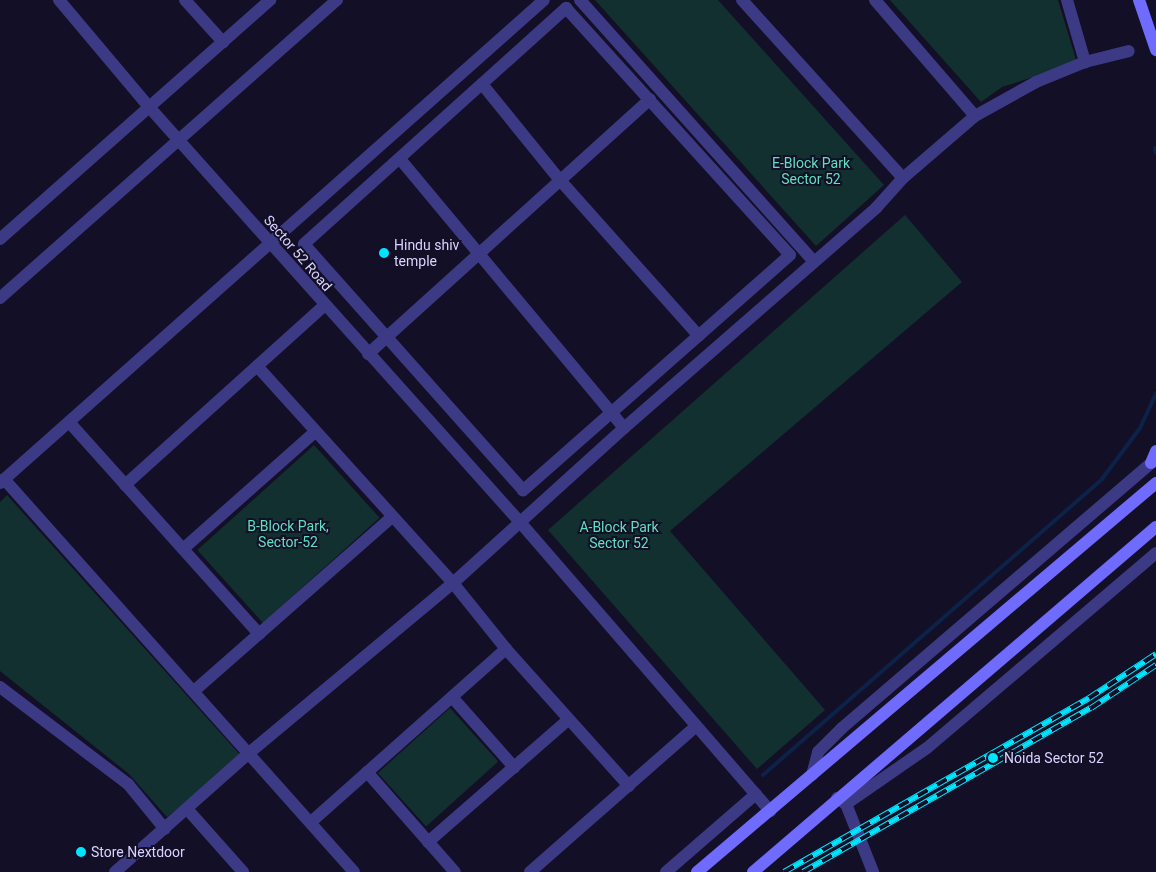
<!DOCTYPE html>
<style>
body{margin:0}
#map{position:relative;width:1156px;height:872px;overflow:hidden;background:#130f26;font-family:Roboto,sans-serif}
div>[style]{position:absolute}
.green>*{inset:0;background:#12302f;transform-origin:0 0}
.stream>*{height:4px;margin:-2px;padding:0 2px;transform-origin:2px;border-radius:2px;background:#0c2248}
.minor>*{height:12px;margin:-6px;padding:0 6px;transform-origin:6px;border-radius:6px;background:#3d3a85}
.tertiary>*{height:12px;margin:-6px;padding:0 6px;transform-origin:6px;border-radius:6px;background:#3d3a85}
.secondary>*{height:12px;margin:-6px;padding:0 6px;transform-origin:6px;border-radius:6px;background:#6f6bff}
.rail>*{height:5.5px;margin-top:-2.75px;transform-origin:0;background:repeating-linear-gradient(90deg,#130f26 0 11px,#00e5ff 0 22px);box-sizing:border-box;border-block:1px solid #00e5ff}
.dots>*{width:14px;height:14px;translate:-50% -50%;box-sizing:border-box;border:2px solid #130f26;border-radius:50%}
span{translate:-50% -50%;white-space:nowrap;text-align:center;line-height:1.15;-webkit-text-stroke:4px #130f26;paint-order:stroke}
.park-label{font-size:14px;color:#5fe0c0}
.poi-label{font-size:14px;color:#d9d4ff}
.left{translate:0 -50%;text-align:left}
.street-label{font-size:14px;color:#d9d4ff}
</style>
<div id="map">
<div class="green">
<div style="clip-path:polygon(595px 0,718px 0,884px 185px,816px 246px)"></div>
<div style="clip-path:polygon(890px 0,1058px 0,1077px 63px,1002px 87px,981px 102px)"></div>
<div style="clip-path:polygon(905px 215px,962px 282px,670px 531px,825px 710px,757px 769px,548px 530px)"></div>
<div style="left:314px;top:445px;width:98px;height:157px;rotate:48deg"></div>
<div style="clip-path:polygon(7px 495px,242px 757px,167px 817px,129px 774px,0 671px,0 502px)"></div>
<div style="left:450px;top:708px;width:72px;height:97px;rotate:48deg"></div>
</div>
<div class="stream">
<div style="left:1155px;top:148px;width:5px;rotate:79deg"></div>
<div style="left:763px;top:775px;width:450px;rotate:-41.1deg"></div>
<div style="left:1102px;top:479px;width:64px;rotate:-53.3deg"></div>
<div style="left:1140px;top:428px;width:38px;rotate:-65deg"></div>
</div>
<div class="minor">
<div style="left:59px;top:0;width:141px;rotate:49.9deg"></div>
<div style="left:150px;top:108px;width:554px;rotate:48.22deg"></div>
<div style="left:519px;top:521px;width:384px;rotate:49.1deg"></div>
<div style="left:185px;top:0;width:57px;rotate:47.9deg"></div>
<div style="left:580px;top:0;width:351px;rotate:48.2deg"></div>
<div style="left:742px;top:0;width:240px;rotate:47.9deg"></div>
<div style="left:875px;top:0;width:153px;rotate:49.2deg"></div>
<div style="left:1067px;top:0;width:65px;rotate:73.8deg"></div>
<div style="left:566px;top:8px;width:333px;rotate:47.8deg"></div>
<div style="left:790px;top:255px;width:356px;rotate:138.6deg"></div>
<div style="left:523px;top:490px;width:329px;rotate:-131.7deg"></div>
<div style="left:304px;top:244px;width:353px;rotate:-42deg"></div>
<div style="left:482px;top:84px;width:122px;rotate:51deg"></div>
<div style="left:559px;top:179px;width:210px;rotate:48.3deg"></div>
<div style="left:400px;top:159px;width:350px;rotate:50.2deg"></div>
<div style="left:0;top:239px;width:361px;rotate:-41.5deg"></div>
<div style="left:0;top:298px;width:450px;rotate:-41.5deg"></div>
<div style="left:368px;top:354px;width:380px;rotate:-42.1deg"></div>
<div style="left:257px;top:366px;width:292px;rotate:47.9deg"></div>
<div style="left:453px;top:583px;width:85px;rotate:51.2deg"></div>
<div style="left:506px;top:649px;width:184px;rotate:48.1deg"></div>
<div style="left:69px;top:422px;width:285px;rotate:48.1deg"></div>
<div style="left:4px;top:479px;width:526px;rotate:48.31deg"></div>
<div style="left:0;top:483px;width:727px;rotate:-41.6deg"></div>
<div style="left:125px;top:485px;width:269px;rotate:-42deg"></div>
<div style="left:183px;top:549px;width:176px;rotate:-41.6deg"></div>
<div style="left:0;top:687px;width:161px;rotate:37.2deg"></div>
<div style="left:128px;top:784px;width:58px;rotate:50.6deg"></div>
<div style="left:194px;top:691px;width:262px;rotate:-41.3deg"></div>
<div style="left:452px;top:697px;width:94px;rotate:48.5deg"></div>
<div style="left:367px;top:772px;width:133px;rotate:48.7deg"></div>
<div style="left:846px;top:804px;width:73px;rotate:68.3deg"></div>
<div style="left:188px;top:810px;width:83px;rotate:48.4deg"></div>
<div style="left:311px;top:822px;width:261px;rotate:-41.6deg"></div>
<div style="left:428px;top:842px;width:186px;rotate:-41.1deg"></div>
<div style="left:115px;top:872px;width:179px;rotate:-41.6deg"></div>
<div style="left:249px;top:753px;width:266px;rotate:-39.8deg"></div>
<div style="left:453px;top:583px;width:231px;rotate:-42.2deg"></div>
<div style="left:624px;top:428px;width:335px;rotate:-41.1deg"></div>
<div style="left:876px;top:208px;width:40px;rotate:-48deg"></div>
<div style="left:903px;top:178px;width:95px;rotate:-40.7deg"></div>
<div style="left:975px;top:116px;width:70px;rotate:-29.1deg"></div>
<div style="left:1036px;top:82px;width:53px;rotate:-22.2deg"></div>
<div style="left:1085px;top:62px;width:45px;rotate:-14deg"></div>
<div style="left:530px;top:872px;width:221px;rotate:-41.3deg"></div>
<div style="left:666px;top:872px;width:119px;rotate:-40.9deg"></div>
</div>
<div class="tertiary">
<div style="left:812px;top:775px;width:24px;rotate:-75deg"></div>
<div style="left:818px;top:752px;width:34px;rotate:-45deg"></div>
<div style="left:842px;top:728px;width:413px;rotate:-40.6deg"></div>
<div style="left:837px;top:798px;width:11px;rotate:34deg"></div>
<div style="left:846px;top:804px;width:98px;rotate:-34.7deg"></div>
<div style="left:927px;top:748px;width:301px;rotate:-40.4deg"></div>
</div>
<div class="secondary">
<div style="left:1139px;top:0;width:53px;rotate:71.2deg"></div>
<div style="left:1151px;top:463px;width:13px;rotate:-67deg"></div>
<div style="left:697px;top:872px;width:602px;rotate:-40.28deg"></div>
<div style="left:753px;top:872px;width:531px;rotate:-40.57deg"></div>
</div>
<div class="rail">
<div style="left:784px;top:872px;width:351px;rotate:-29.7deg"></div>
<div style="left:1089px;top:698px;width:80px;rotate:-33.3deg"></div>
<div style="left:803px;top:872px;width:331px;rotate:-29.7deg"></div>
<div style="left:1091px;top:708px;width:78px;rotate:-33.5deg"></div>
</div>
<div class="dots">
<div style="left:384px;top:253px;background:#00e5ff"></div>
<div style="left:993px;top:758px;background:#00e5ff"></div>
<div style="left:81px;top:852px;background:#00e5ff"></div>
</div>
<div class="park-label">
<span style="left:811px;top:171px">E-Block Park<br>Sector 52</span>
<span style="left:288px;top:534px">B-Block Park,<br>Sector-52</span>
<span style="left:619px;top:535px">A-Block Park<br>Sector 52</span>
</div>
<div class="poi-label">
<span class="left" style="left:394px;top:253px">Hindu shiv<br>temple</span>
<span class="left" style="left:1004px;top:758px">Noida Sector 52</span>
<span class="left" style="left:91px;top:852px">Store Nextdoor</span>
</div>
<div class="street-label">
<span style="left:298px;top:253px;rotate:49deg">Sector 52 Road</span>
</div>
</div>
